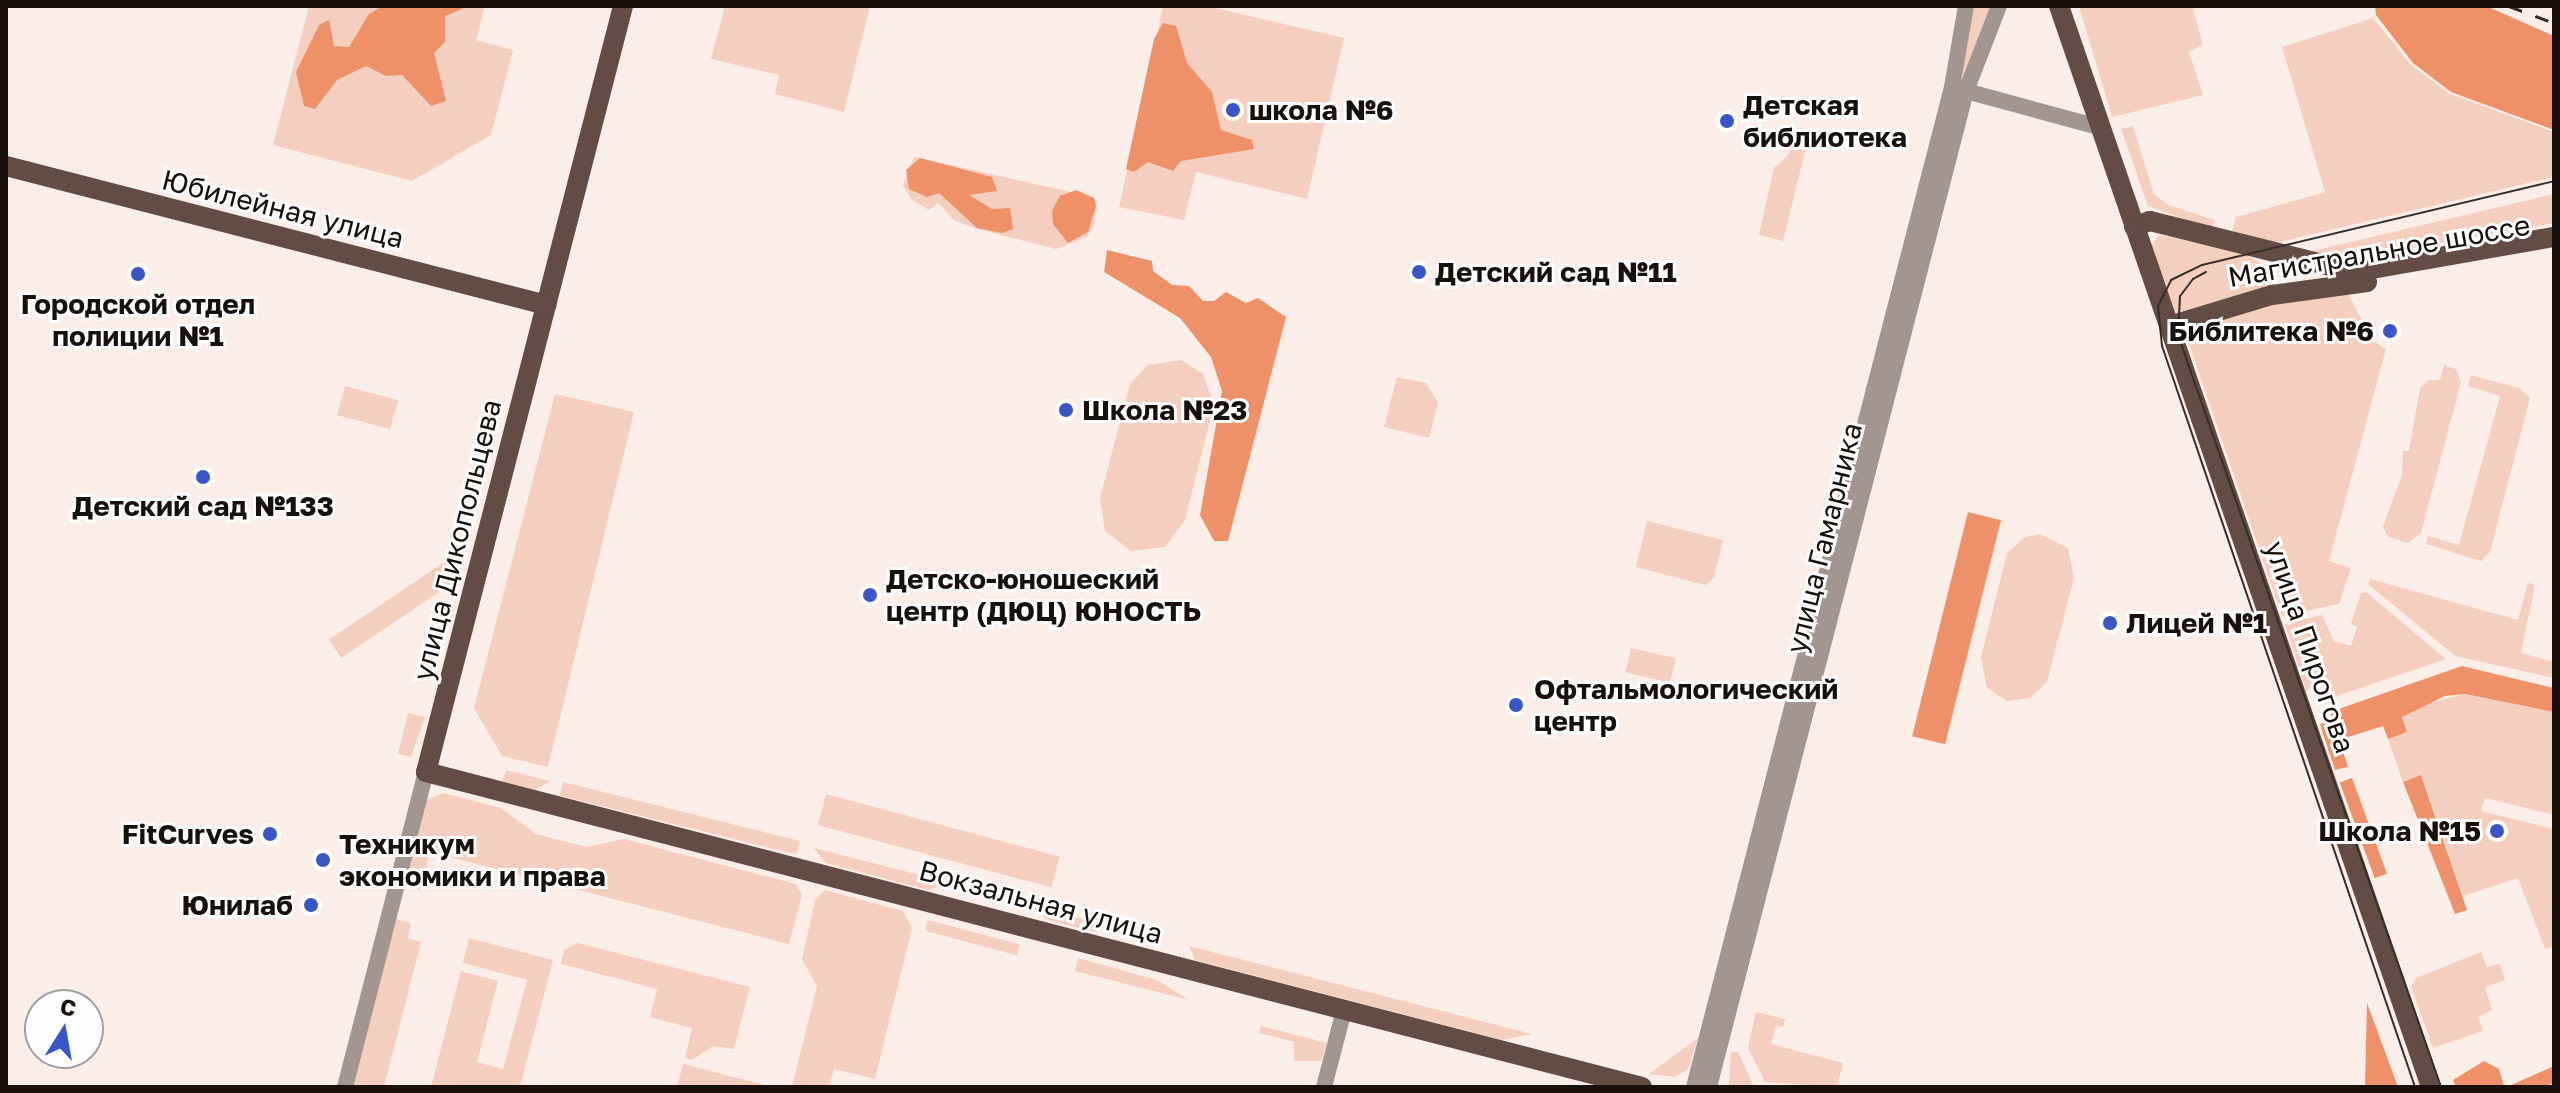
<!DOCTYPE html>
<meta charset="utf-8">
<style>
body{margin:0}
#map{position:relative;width:2560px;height:1093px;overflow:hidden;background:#fbeee8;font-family:"Golos Text",sans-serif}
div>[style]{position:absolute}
.green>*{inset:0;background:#f4cebe;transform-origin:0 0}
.forest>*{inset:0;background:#ee9169;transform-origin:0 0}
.minor>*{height:16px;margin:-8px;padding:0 8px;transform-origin:8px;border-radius:8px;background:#a39690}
.major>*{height:20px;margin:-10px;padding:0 10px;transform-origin:10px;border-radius:10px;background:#634c43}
.tram>*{height:2px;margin:-1px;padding:0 1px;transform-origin:1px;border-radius:1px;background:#382e29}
.rail>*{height:3px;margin-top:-1.5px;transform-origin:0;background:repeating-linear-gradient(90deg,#382e29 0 14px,transparent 0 28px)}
.dots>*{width:22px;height:22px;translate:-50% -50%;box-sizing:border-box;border:4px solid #fefefe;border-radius:50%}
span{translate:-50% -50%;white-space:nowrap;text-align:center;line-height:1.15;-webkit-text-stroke:6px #fefefe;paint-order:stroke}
.poi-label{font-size:28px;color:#1a100b;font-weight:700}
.left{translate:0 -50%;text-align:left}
.right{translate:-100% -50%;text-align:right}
.street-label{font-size:28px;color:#1a100b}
.frame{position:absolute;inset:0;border:8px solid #1a100b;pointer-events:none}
.north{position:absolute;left:24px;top:989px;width:80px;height:80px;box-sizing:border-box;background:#fefefe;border:2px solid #a39f9d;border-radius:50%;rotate:11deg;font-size:22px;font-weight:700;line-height:32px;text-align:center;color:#1a100b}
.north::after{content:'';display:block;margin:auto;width:28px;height:36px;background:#3956c8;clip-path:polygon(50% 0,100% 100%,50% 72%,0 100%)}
</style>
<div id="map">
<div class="green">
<div style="clip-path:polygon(309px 6px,485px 6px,476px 40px,513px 50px,491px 135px,412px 181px,273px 145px)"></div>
<div style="clip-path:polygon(725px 6px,870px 6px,844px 112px,775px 94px,779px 75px,711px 59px)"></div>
<div style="clip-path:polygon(1163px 6px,1207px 6px,1344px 38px,1307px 199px,1196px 172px,1184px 220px,1119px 207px)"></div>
<div style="clip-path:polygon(1971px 6px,1991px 6px,1877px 393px)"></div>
<div style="clip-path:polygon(2079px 6px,2192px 6px,2203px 45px,2189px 52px,2203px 95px,2112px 117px)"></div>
<div style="clip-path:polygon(2373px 18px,2410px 64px,2450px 94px,2554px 132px,2554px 177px,2263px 246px,2231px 236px,2236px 217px,2325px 192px,2282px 47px)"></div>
<div style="clip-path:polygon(2133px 126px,2154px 194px,2168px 205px,2215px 220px,2212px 229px,2148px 206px,2121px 129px)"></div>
<div style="clip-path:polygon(1795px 133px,1807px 144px,1783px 241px,1759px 235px,1774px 168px,1789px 154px)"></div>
<div style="clip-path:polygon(914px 157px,1085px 195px,1096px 207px,1094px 225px,1087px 237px,1056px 249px,974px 228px,954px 220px,938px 203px,929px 210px,911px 199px,903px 185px)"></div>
<div style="clip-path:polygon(2554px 194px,2554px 223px,2344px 260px,2308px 252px)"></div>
<div style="clip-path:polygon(2159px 235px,2240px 252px,2268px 267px,2270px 280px,2263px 288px,2176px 313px,2149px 249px)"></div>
<div style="clip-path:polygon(2347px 292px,2373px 341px,2386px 349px,2329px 561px,2351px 568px,2339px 604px,2282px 616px,2185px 332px,2190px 324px,2238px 309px)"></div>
<div style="clip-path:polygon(1181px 360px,1203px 374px,1214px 405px,1185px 520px,1165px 547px,1131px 551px,1105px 531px,1100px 498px,1130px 384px,1148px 365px)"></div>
<div style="clip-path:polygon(2444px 365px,2456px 369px,2461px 382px,2421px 533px,2408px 543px,2388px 537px,2383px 527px,2402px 475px,2403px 451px,2409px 451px,2420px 388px,2429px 380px,2440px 380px)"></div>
<div style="clip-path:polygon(2471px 375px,2519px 388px,2530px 398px,2490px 552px,2481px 561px,2426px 544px,2428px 536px,2459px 545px,2500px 396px,2468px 386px)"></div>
<div style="clip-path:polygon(1397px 377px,1426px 383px,1438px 403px,1429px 438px,1384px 427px)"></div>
<div style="left:345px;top:386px;width:55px;height:30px;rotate:15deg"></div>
<div style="clip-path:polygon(555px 394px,634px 412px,548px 767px,502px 756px,474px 708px)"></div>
<div style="clip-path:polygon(1647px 521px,1723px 540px,1714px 578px,1705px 585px,1636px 567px)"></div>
<div style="clip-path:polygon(2040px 534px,2068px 548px,2074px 578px,2047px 682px,2030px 698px,2007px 701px,1987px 688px,1981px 657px,2007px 553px,2025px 537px)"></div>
<div style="left:450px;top:558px;width:22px;height:146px;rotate:56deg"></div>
<div style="clip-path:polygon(2370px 579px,2518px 620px,2528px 583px,2535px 585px,2521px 653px,2554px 662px,2554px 678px,2455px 656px,2368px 584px)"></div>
<div style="clip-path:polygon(2366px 592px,2446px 659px,2328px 699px,2322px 684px,2306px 690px,2285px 624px,2322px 615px,2334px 641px,2351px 646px,2357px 627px,2351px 624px,2361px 593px)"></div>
<div style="left:1631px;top:648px;width:46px;height:25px;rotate:13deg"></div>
<div style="clip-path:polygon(2465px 694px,2554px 712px,2554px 815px,2485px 798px,2481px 811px,2554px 829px,2554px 946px,2545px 949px,2518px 878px,2463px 896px,2422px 776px,2403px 782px,2388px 739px,2407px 732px,2402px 718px,2415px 707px)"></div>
<div style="clip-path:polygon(408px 713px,425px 717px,411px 757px,398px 754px)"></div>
<div style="clip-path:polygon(506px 770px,550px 781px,535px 790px,502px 781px)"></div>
<div style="left:563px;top:782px;width:244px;height:14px;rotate:14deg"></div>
<div style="clip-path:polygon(443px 793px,501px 808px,536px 834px,586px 847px,624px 839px,796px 884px,802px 895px,789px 944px,430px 852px,420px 890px,404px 886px,426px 800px)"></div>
<div style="left:826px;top:794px;width:242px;height:32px;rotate:15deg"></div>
<div style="clip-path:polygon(814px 848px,951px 883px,928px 890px,826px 863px)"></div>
<div style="clip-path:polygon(825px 890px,903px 911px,912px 928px,875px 1079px,834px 1069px,829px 1087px,792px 1087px,817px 986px,802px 959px,815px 900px)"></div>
<div style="clip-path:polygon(1030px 906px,1109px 926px,1094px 932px,1048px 920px)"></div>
<div style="clip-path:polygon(396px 919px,411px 923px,408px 938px,421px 942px,384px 1087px,352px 1087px)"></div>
<div style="left:928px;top:920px;width:95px;height:11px;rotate:15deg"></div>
<div style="clip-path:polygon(469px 938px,553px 960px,520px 1087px,431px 1087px,461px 971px,498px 981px,477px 1062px,503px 1069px,527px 980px,463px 963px)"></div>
<div style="clip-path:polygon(578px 943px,750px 987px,734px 1049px,713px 1046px,692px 1060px,685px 1058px,692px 1028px,650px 1017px,657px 989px,561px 964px,564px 950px)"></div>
<div style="clip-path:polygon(1189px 946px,1532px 1034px,1503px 1040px,1195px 960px)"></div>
<div style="clip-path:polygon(2481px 952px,2487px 967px,2500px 964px,2505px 980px,2485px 987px,2492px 1010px,2478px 1017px,2483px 1031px,2433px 1048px,2411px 987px,2416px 978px)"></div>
<div style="clip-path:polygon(1078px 958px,1157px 980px,1189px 1000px,1075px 971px)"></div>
<div style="clip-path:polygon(1756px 1012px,1785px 1019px,1783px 1027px,1776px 1025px,1771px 1044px,1843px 1063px,1837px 1087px,1765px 1082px,1748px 1048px)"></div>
<div style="clip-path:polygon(1261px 1026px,1327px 1043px,1321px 1061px,1294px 1061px,1294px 1042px,1259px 1033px)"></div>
<div style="clip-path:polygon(1698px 1038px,1688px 1069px,1675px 1077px,1649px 1074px)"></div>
<div style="clip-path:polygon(1731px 1052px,1738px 1052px,1754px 1087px,1729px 1085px)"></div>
<div style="clip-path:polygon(683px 1064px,761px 1084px,765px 1087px,677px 1087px)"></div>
</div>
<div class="forest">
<div style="clip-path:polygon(383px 6px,469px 6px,445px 16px,445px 42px,434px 53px,446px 101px,431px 106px,402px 75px,386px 76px,366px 66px,337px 80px,315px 109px,304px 106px,296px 72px,319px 25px,329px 20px,334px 46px,349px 47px,369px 14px)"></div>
<div style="clip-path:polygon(2375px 6px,2486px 6px,2554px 36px,2554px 130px,2451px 92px,2413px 63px,2376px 15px)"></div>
<div style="clip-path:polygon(1163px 23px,1176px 26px,1187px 63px,1212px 92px,1221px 130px,1252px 140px,1254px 149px,1181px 161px,1173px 171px,1148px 162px,1134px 172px,1126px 169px,1154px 39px)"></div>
<div style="clip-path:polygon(920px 158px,992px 177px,997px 191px,969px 195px,992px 209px,1010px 208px,1013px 229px,1002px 233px,977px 228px,939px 193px,927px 197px,909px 189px,906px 170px)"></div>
<div style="clip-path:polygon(1076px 190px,1094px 198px,1096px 206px,1088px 232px,1068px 243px,1053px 224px,1052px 211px,1060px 196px)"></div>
<div style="clip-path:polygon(1107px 250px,1152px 261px,1153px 271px,1172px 285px,1189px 286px,1203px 301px,1214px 301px,1226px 292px,1246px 303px,1258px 298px,1286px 317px,1228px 541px,1214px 541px,1200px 515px,1222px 391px,1211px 357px,1180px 318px,1104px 272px)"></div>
<div style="left:1968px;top:512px;width:34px;height:231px;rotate:14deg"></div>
<div style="clip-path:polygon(2462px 666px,2554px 688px,2554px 712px,2465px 694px,2445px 696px,2402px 717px,2407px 732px,2388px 739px,2383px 726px,2339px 740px,2348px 767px,2335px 770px,2320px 724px,2333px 720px,2330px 712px)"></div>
<div style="clip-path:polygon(2421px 775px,2467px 910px,2455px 914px,2403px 782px)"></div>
<div style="left:2352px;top:778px;width:102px;height:13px;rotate:70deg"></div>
<div style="clip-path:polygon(2367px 1003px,2398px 1087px,2365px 1087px)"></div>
<div style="clip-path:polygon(2484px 1061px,2499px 1069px,2504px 1087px,2456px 1087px,2453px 1080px)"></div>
<div style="clip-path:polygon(2554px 1066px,2554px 1083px,2544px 1087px,2507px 1087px)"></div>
</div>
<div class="minor">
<div style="left:1966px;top:91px;width:141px;rotate:15.2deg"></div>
<div style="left:345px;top:1087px;width:325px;rotate:-75.6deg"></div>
<div style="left:1324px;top:1087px;width:80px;rotate:-75.4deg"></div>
<div style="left:1694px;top:1087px;width:1033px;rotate:-75.53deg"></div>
<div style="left:1952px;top:87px;width:82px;rotate:-80.2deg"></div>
<div style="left:1709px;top:1087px;width:1029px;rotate:-75.53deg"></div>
<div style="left:1966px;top:91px;width:91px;rotate:-68.8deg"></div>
</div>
<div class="major">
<div style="left:623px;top:6px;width:791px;rotate:104.42deg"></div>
<div style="left:426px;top:772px;width:1256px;rotate:14.52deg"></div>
<div style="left:2059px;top:6px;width:1143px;rotate:71.01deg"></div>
<div style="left:6px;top:166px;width:558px;rotate:14.43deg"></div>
<div style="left:2134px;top:227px;width:17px;rotate:-21deg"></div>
<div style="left:2150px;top:221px;width:211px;rotate:14deg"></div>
<div style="left:2355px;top:272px;width:202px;rotate:-10deg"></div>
<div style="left:2169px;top:326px;width:108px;rotate:-16.8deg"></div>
<div style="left:2272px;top:295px;width:96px;rotate:-7.8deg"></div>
</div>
<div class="tram">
<div style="left:2206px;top:272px;width:15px;rotate:152deg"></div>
<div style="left:2193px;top:279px;width:21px;rotate:127deg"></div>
<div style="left:2180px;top:296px;width:39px;rotate:93deg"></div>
<div style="left:2178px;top:335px;width:797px;rotate:70.72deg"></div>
<div style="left:2415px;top:1087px;width:783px;rotate:-108.85deg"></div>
<div style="left:2162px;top:346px;width:40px;rotate:-95.7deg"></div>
<div style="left:2158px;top:306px;width:29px;rotate:-63deg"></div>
<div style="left:2171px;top:280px;width:34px;rotate:-26deg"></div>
<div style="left:2202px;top:265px;width:362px;rotate:-13.4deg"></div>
</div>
<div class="rail">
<div style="left:2509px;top:6px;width:48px;rotate:20.7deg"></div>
</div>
<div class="dots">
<div style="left:1233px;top:110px;background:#3956c8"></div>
<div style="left:1727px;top:121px;background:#3956c8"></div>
<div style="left:1419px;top:272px;background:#3956c8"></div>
<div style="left:138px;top:274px;background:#3956c8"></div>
<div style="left:2390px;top:331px;background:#3956c8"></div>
<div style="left:1066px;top:410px;background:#3956c8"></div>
<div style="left:203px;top:477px;background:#3956c8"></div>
<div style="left:870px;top:595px;background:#3956c8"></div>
<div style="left:2110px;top:623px;background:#3956c8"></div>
<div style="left:1516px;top:705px;background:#3956c8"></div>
<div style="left:2497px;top:831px;background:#3956c8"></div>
<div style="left:270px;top:834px;background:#3956c8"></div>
<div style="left:323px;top:860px;background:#3956c8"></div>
<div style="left:311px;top:905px;background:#3956c8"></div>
</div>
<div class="poi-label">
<span class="left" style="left:1743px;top:121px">Детская<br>библиотека</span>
<span class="left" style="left:1249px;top:110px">школа №6</span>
<span class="left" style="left:1435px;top:272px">Детский сад №11</span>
<span style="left:138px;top:320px">Городской отдел<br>полиции №1</span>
<span class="right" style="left:2374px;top:331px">Библитека №6</span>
<span class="left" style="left:1082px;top:410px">Школа №23</span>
<span style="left:203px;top:506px">Детский сад №133</span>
<span class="left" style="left:886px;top:595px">Детско-юношеский<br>центр (ДЮЦ) ЮНОСТЬ</span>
<span class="left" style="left:2126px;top:623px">Лицей №1</span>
<span class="left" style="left:1534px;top:705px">Офтальмологический<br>центр</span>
<span class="right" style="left:2481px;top:831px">Школа №15</span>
<span class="right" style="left:254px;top:834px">FitCurves</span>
<span class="left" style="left:339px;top:860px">Техникум<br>экономики и права</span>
<span class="right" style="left:293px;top:905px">Юнилаб</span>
</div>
<div class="street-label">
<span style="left:283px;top:209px;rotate:14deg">Юбилейная улица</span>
<span style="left:2379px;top:251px;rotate:-10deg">Магистральное шоссе</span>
<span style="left:1824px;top:538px;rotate:-76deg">улица Гамарника</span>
<span style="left:457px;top:540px;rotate:-76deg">улица Дикопольцева</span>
<span style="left:2310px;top:647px;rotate:71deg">улица Пирогова</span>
<span style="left:1041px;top:902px;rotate:15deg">Вокзальная улица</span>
</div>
<div class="frame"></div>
<div class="north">С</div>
</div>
